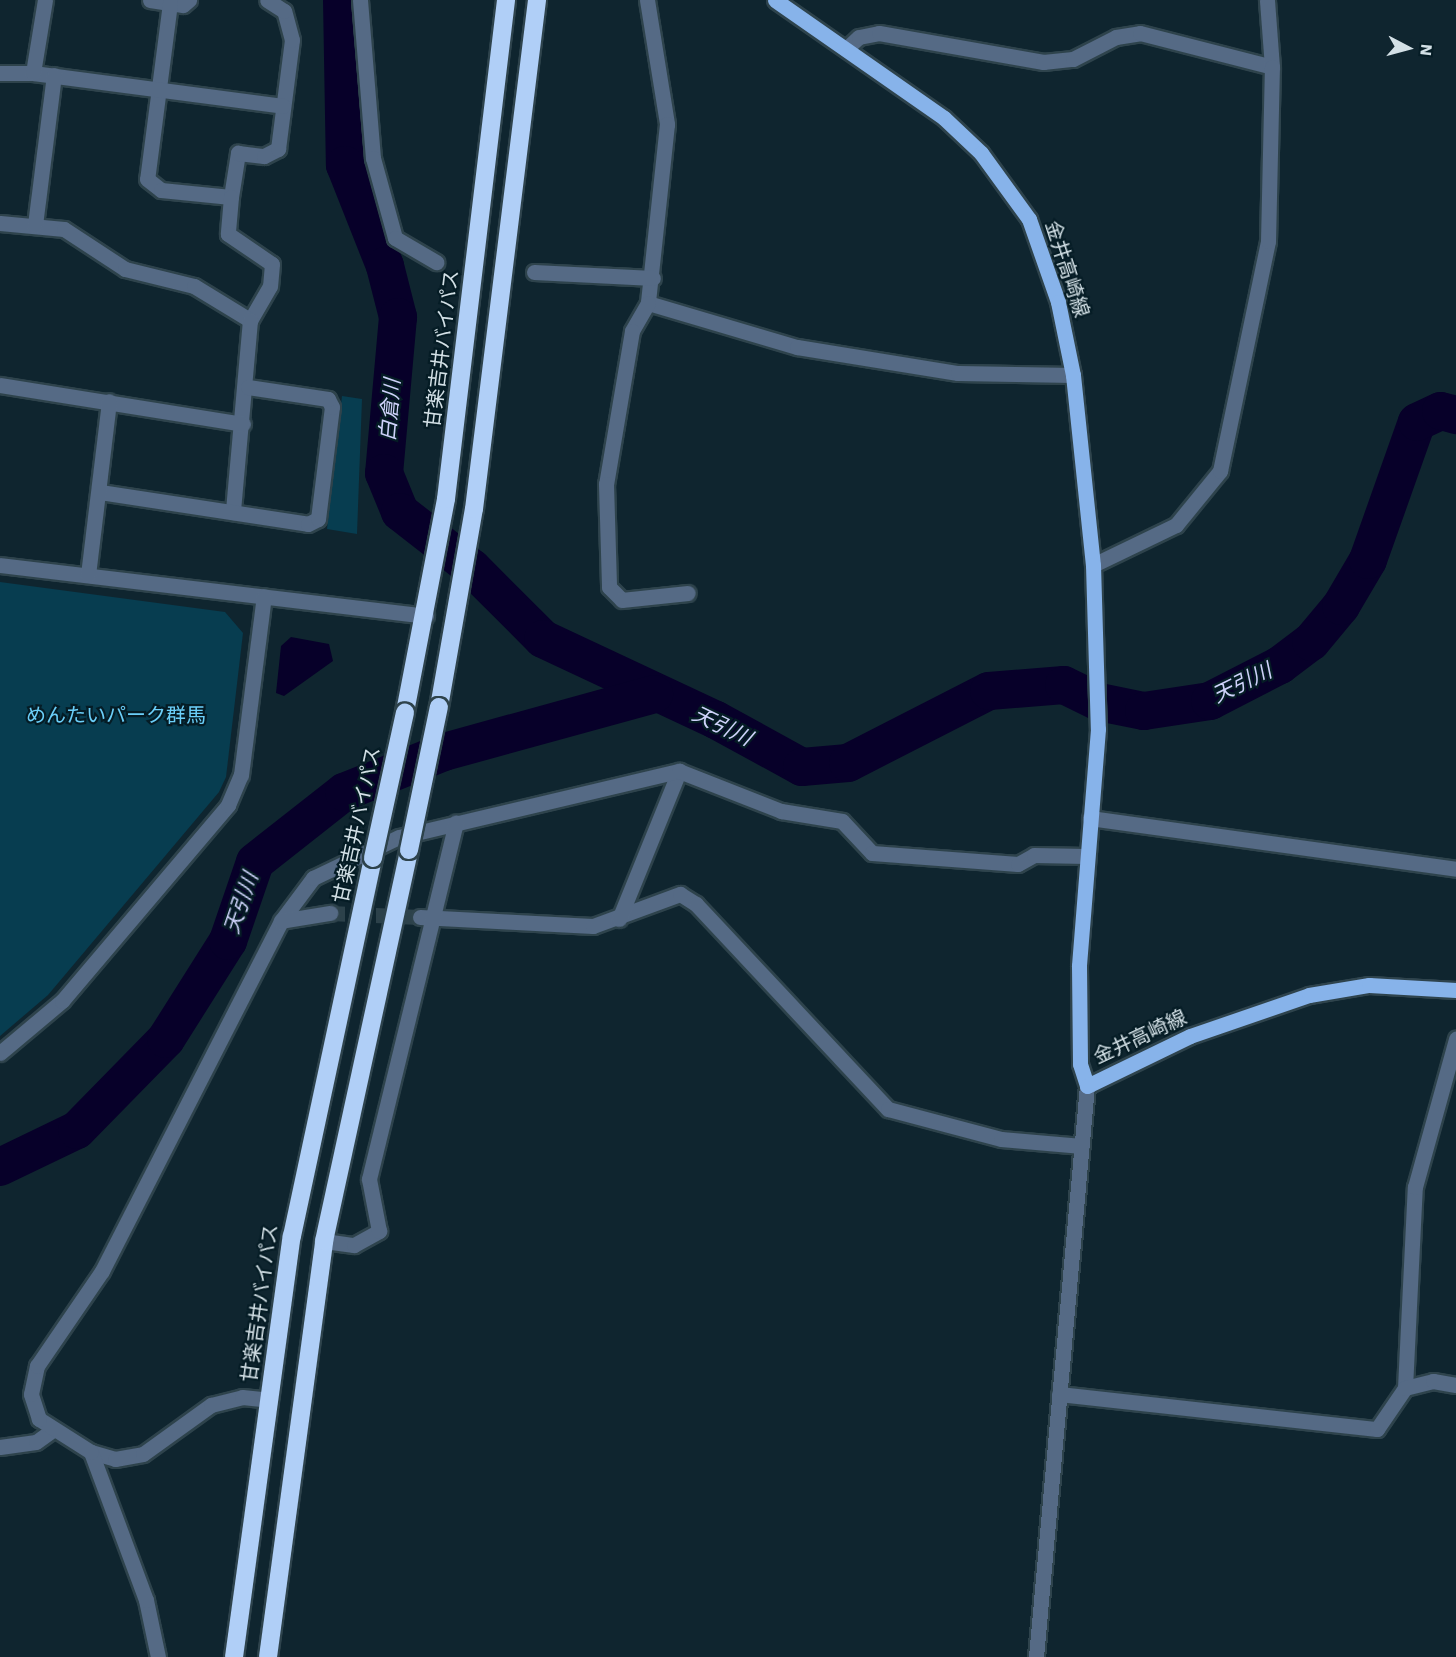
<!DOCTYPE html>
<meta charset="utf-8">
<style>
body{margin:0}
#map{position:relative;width:1456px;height:1657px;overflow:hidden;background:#0f252f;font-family:"Work Sans","Noto Sans JP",sans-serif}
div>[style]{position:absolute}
.green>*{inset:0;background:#073d50}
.water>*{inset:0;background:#070029}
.river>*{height:38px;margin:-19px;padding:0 19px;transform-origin:19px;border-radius:19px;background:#070029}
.minor-tunnel>*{height:15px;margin-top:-7.5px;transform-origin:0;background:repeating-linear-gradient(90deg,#2c414a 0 15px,transparent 0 23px)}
.roads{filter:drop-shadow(2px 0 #2e434c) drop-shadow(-2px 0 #2e434c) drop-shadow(0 2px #2e434c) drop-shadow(0 -2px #2e434c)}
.minor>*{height:15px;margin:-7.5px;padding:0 7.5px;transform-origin:7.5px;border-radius:7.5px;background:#556a85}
.major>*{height:15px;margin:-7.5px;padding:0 7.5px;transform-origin:7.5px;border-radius:7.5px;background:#87b3ea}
.highway>*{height:18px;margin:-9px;padding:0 9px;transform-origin:9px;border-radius:9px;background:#b0cff7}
.bridges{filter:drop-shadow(2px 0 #2e434c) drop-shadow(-2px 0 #2e434c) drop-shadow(0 2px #2e434c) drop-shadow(0 -2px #2e434c)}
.highway-bridge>*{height:18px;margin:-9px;padding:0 9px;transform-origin:9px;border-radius:9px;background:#b0cff7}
span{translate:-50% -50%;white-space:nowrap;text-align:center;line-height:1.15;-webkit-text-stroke:4.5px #051c25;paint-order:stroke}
.street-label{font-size:20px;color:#d3e0e6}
.park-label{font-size:20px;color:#6bcff9}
.water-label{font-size:21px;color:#ced2fa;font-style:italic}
.north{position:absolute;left:1378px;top:18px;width:60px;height:60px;-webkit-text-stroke:4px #051c25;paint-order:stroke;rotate:96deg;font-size:16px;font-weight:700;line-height:24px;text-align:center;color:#d3e0e6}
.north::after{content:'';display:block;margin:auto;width:21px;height:27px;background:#d3e0e6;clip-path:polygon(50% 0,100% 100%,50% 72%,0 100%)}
</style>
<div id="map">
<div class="green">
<div style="clip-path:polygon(342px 396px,362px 399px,357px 534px,327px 529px)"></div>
<div style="clip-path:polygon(0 582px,225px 612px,243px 633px,226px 777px,219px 792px,48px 995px,0 1036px)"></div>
</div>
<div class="water">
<div style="clip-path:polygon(291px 637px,329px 644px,333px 661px,284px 696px,276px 693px,281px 646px)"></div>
</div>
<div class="river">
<div style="left:342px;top:0;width:165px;rotate:89deg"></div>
<div style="left:345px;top:165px;width:109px;rotate:68.4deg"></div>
<div style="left:385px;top:266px;width:53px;rotate:75.7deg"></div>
<div style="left:398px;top:317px;width:157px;rotate:95.1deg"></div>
<div style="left:384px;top:473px;width:42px;rotate:67.7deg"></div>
<div style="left:400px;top:512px;width:91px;rotate:37.9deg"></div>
<div style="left:472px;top:568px;width:100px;rotate:45deg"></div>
<div style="left:543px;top:639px;width:191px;rotate:25.1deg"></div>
<div style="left:716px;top:720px;width:98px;rotate:28.7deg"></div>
<div style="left:802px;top:767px;width:46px;rotate:-5deg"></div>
<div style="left:848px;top:763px;width:158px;rotate:-27.1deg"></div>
<div style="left:989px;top:691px;width:75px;rotate:-4.6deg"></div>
<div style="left:1064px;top:685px;width:39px;rotate:26deg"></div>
<div style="left:1099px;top:702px;width:46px;rotate:11.3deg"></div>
<div style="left:1144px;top:711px;width:67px;rotate:-8.6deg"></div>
<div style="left:1210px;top:701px;width:79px;rotate:-27.2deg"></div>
<div style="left:1280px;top:665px;width:39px;rotate:-37deg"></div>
<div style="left:1311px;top:642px;width:47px;rotate:-50.2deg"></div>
<div style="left:1341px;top:606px;width:53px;rotate:-59.6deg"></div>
<div style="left:1368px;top:560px;width:146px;rotate:-70.5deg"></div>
<div style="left:1417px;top:422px;width:26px;rotate:-25deg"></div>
<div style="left:1441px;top:411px;width:16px;rotate:15deg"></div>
<div style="left:0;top:1167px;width:85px;rotate:-25.7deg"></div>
<div style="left:77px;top:1130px;width:127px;rotate:-45.6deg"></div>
<div style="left:166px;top:1039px;width:116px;rotate:-57.7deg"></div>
<div style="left:228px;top:941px;width:83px;rotate:-71.1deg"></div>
<div style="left:255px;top:862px;width:113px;rotate:-38.2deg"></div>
<div style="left:344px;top:792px;width:108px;rotate:-21.8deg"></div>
<div style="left:444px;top:752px;width:218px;rotate:-15.4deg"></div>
</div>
<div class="minor-tunnel">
<div style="left:330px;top:913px;width:90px;rotate:2.5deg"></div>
</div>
<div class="roads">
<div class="minor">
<div style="left:150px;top:0;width:33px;rotate:9deg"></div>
<div style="left:183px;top:5px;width:8px;rotate:-40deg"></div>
<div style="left:360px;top:0;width:159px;rotate:85.3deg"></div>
<div style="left:373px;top:158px;width:83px;rotate:74.6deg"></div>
<div style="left:395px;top:238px;width:48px;rotate:30.3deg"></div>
<div style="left:647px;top:0;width:126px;rotate:80.8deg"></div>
<div style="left:667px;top:124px;width:180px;rotate:96.1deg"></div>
<div style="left:648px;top:303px;width:155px;rotate:16.5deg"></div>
<div style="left:797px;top:347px;width:163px;rotate:9.2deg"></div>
<div style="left:958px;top:373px;width:115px;rotate:1deg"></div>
<div style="left:170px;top:3px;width:177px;rotate:97.4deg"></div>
<div style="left:147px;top:179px;width:18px;rotate:38deg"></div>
<div style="left:161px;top:190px;width:70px;rotate:5.7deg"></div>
<div style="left:231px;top:197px;width:45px;rotate:-81deg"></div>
<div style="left:238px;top:153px;width:26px;rotate:7deg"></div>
<div style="left:264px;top:156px;width:16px;rotate:-27deg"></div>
<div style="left:278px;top:149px;width:110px;rotate:-82.7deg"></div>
<div style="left:292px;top:40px;width:30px;rotate:-105deg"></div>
<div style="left:284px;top:11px;width:20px;rotate:-147deg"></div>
<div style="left:847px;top:48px;width:16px;rotate:-43deg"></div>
<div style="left:859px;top:37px;width:20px;rotate:-11deg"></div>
<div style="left:879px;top:33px;width:167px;rotate:10deg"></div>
<div style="left:1043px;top:62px;width:30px;rotate:-6deg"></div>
<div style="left:1073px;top:59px;width:48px;rotate:-27.1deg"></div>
<div style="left:1116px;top:37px;width:24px;rotate:-9deg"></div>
<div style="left:1140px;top:33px;width:136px;rotate:14.4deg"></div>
<div style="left:1272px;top:67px;width:67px;rotate:-94.3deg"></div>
<div style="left:0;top:73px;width:33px"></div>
<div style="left:33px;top:73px;width:252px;rotate:7.5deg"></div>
<div style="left:33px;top:73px;width:74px;rotate:-80.7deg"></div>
<div style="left:231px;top:197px;width:37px;rotate:95deg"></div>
<div style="left:228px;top:234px;width:53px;rotate:34.3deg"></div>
<div style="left:272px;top:264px;width:22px;rotate:95deg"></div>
<div style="left:270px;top:286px;width:39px;rotate:120deg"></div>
<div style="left:0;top:223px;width:64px;rotate:5.4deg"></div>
<div style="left:64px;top:229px;width:73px;rotate:33.3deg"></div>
<div style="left:125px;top:269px;width:71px;rotate:13.8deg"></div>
<div style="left:194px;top:286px;width:66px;rotate:31.3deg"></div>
<div style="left:250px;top:320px;width:193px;rotate:95.1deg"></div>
<div style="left:35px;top:225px;width:151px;rotate:-82.8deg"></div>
<div style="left:534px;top:272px;width:119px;rotate:2.9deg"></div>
<div style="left:648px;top:303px;width:32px;rotate:120deg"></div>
<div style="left:632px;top:331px;width:155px;rotate:99.6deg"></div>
<div style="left:606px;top:484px;width:103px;rotate:88.3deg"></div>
<div style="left:609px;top:587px;width:18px;rotate:45deg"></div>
<div style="left:622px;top:600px;width:66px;rotate:-6.1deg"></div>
<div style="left:0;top:385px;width:246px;rotate:9.1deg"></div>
<div style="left:100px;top:492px;width:210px;rotate:8.7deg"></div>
<div style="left:308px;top:524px;width:11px;rotate:-27deg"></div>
<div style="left:318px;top:519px;width:113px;rotate:-82.9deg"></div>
<div style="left:332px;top:407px;width:9px;rotate:-117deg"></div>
<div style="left:328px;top:399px;width:81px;rotate:-171.5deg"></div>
<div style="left:0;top:565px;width:429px;rotate:6.8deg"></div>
<div style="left:1093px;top:565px;width:92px;rotate:-25.7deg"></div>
<div style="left:1176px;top:525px;width:70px;rotate:-50.8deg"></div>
<div style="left:1220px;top:471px;width:235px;rotate:-78.2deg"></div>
<div style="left:1268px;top:241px;width:174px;rotate:-88.7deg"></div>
<div style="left:88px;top:575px;width:175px;rotate:-83.1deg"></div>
<div style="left:1090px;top:818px;width:370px;rotate:7.9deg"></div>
<div style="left:420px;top:917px;width:173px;rotate:3deg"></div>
<div style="left:593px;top:926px;width:93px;rotate:-20.2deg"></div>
<div style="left:680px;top:894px;width:19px;rotate:32deg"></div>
<div style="left:696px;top:904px;width:281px;rotate:46.9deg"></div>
<div style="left:888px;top:1109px;width:117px;rotate:14.9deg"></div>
<div style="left:1001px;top:1139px;width:81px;rotate:4.9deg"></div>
<div style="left:619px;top:919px;width:160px;rotate:-67.9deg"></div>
<div style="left:281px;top:921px;width:54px;rotate:-53.3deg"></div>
<div style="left:313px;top:878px;width:95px;rotate:-25.5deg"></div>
<div style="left:399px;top:837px;width:288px;rotate:-13.3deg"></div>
<div style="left:679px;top:771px;width:110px;rotate:21.4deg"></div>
<div style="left:781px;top:811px;width:62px;rotate:9.3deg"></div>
<div style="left:842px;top:821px;width:44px;rotate:46.8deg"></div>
<div style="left:872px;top:853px;width:146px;rotate:4.3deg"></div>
<div style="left:1018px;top:864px;width:18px;rotate:-29deg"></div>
<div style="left:1034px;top:855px;width:52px;rotate:1.1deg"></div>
<div style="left:0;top:1053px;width:81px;rotate:-40deg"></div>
<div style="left:62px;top:1001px;width:257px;rotate:-49.7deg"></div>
<div style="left:228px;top:805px;width:33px;rotate:-67deg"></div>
<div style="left:241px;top:775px;width:180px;rotate:-82.7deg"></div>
<div style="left:324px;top:1241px;width:30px;rotate:8deg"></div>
<div style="left:354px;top:1245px;width:29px;rotate:-29deg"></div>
<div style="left:379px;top:1231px;width:53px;rotate:-100.9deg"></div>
<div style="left:369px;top:1179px;width:367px;rotate:-76.3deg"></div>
<div style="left:1405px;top:1388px;width:201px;rotate:-87.2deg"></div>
<div style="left:1415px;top:1187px;width:154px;rotate:-74.5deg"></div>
<div style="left:1059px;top:1394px;width:320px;rotate:6.3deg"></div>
<div style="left:1377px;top:1429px;width:50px;rotate:-55.7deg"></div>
<div style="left:1405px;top:1388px;width:29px;rotate:-14deg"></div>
<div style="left:1433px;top:1381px;width:23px;rotate:10deg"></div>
<div style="left:0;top:1447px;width:36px;rotate:-8deg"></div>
<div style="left:36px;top:1442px;width:19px;rotate:-36deg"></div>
<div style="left:91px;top:1452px;width:25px;rotate:16deg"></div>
<div style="left:115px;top:1459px;width:28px;rotate:-10deg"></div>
<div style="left:143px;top:1454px;width:84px;rotate:-35.8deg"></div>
<div style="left:211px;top:1405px;width:32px;rotate:-14deg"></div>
<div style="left:242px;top:1397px;width:27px;rotate:6deg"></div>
<div style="left:158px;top:1657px;width:58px;rotate:-101.9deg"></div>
<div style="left:146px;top:1600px;width:158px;rotate:-110.4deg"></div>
<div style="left:91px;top:1452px;width:62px;rotate:-147.6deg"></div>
<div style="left:39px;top:1419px;width:26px;rotate:-108deg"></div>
<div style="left:31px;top:1394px;width:29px;rotate:-78deg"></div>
<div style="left:37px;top:1366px;width:115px;rotate:-55.6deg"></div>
<div style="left:102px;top:1271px;width:393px;rotate:-62.9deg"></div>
<div style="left:281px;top:921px;width:50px;rotate:-9.3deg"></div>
<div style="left:1036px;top:1657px;width:573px;rotate:-84.9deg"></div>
</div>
<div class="major">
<div style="left:775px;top:0;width:206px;rotate:34.9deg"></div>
<div style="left:944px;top:118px;width:51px;rotate:43.4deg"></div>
<div style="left:981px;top:153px;width:82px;rotate:54deg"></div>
<div style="left:1029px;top:219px;width:88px;rotate:70.7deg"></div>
<div style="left:1058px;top:302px;width:75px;rotate:78.4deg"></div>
<div style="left:1073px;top:375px;width:191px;rotate:84deg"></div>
<div style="left:1093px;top:565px;width:164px;rotate:88.3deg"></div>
<div style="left:1098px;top:729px;width:238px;rotate:94.6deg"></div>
<div style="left:1079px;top:966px;width:98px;rotate:89.4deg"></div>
<div style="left:1080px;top:1064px;width:23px;rotate:72deg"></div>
<div style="left:1087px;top:1086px;width:114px;rotate:-25.9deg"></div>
<div style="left:1190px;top:1036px;width:126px;rotate:-19deg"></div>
<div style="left:1309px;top:995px;width:61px;rotate:-9.5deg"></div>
<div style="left:1369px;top:985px;width:87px;rotate:3.3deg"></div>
</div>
<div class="highway">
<div style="left:439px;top:707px;width:201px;rotate:-80deg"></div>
<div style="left:474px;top:509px;width:513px;rotate:-82.94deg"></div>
<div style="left:405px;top:712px;width:217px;rotate:-79.1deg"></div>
<div style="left:446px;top:499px;width:503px;rotate:-83.14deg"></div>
<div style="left:234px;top:1657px;width:425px;rotate:-82.2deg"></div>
<div style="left:292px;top:1236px;width:387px;rotate:-77.9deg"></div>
<div style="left:268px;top:1657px;width:420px;rotate:-82.3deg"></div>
<div style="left:324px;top:1241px;width:400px;rotate:-77.7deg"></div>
</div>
</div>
<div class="bridges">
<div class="highway-bridge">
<div style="left:409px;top:850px;width:146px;rotate:-78.2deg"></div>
<div style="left:373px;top:858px;width:149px;rotate:-77.6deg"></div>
</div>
</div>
<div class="street-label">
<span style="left:1067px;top:269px;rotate:72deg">金井高崎線</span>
<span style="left:442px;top:349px;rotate:-83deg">甘楽吉井バイパス</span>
<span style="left:357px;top:825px;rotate:-78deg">甘楽吉井バイパス</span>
<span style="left:1140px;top:1037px;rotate:-25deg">金井高崎線</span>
<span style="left:260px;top:1303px;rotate:-82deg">甘楽吉井バイパス</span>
</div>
<div class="park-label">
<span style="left:116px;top:715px">めんたいパーク群馬</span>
</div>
<div class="water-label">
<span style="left:390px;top:410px;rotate:-85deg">白倉川</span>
<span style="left:1242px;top:683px;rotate:-26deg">天引川</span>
<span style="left:722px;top:726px;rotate:26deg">天引川</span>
<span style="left:241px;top:903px;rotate:-71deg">天引川</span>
</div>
<div class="north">N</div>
</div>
